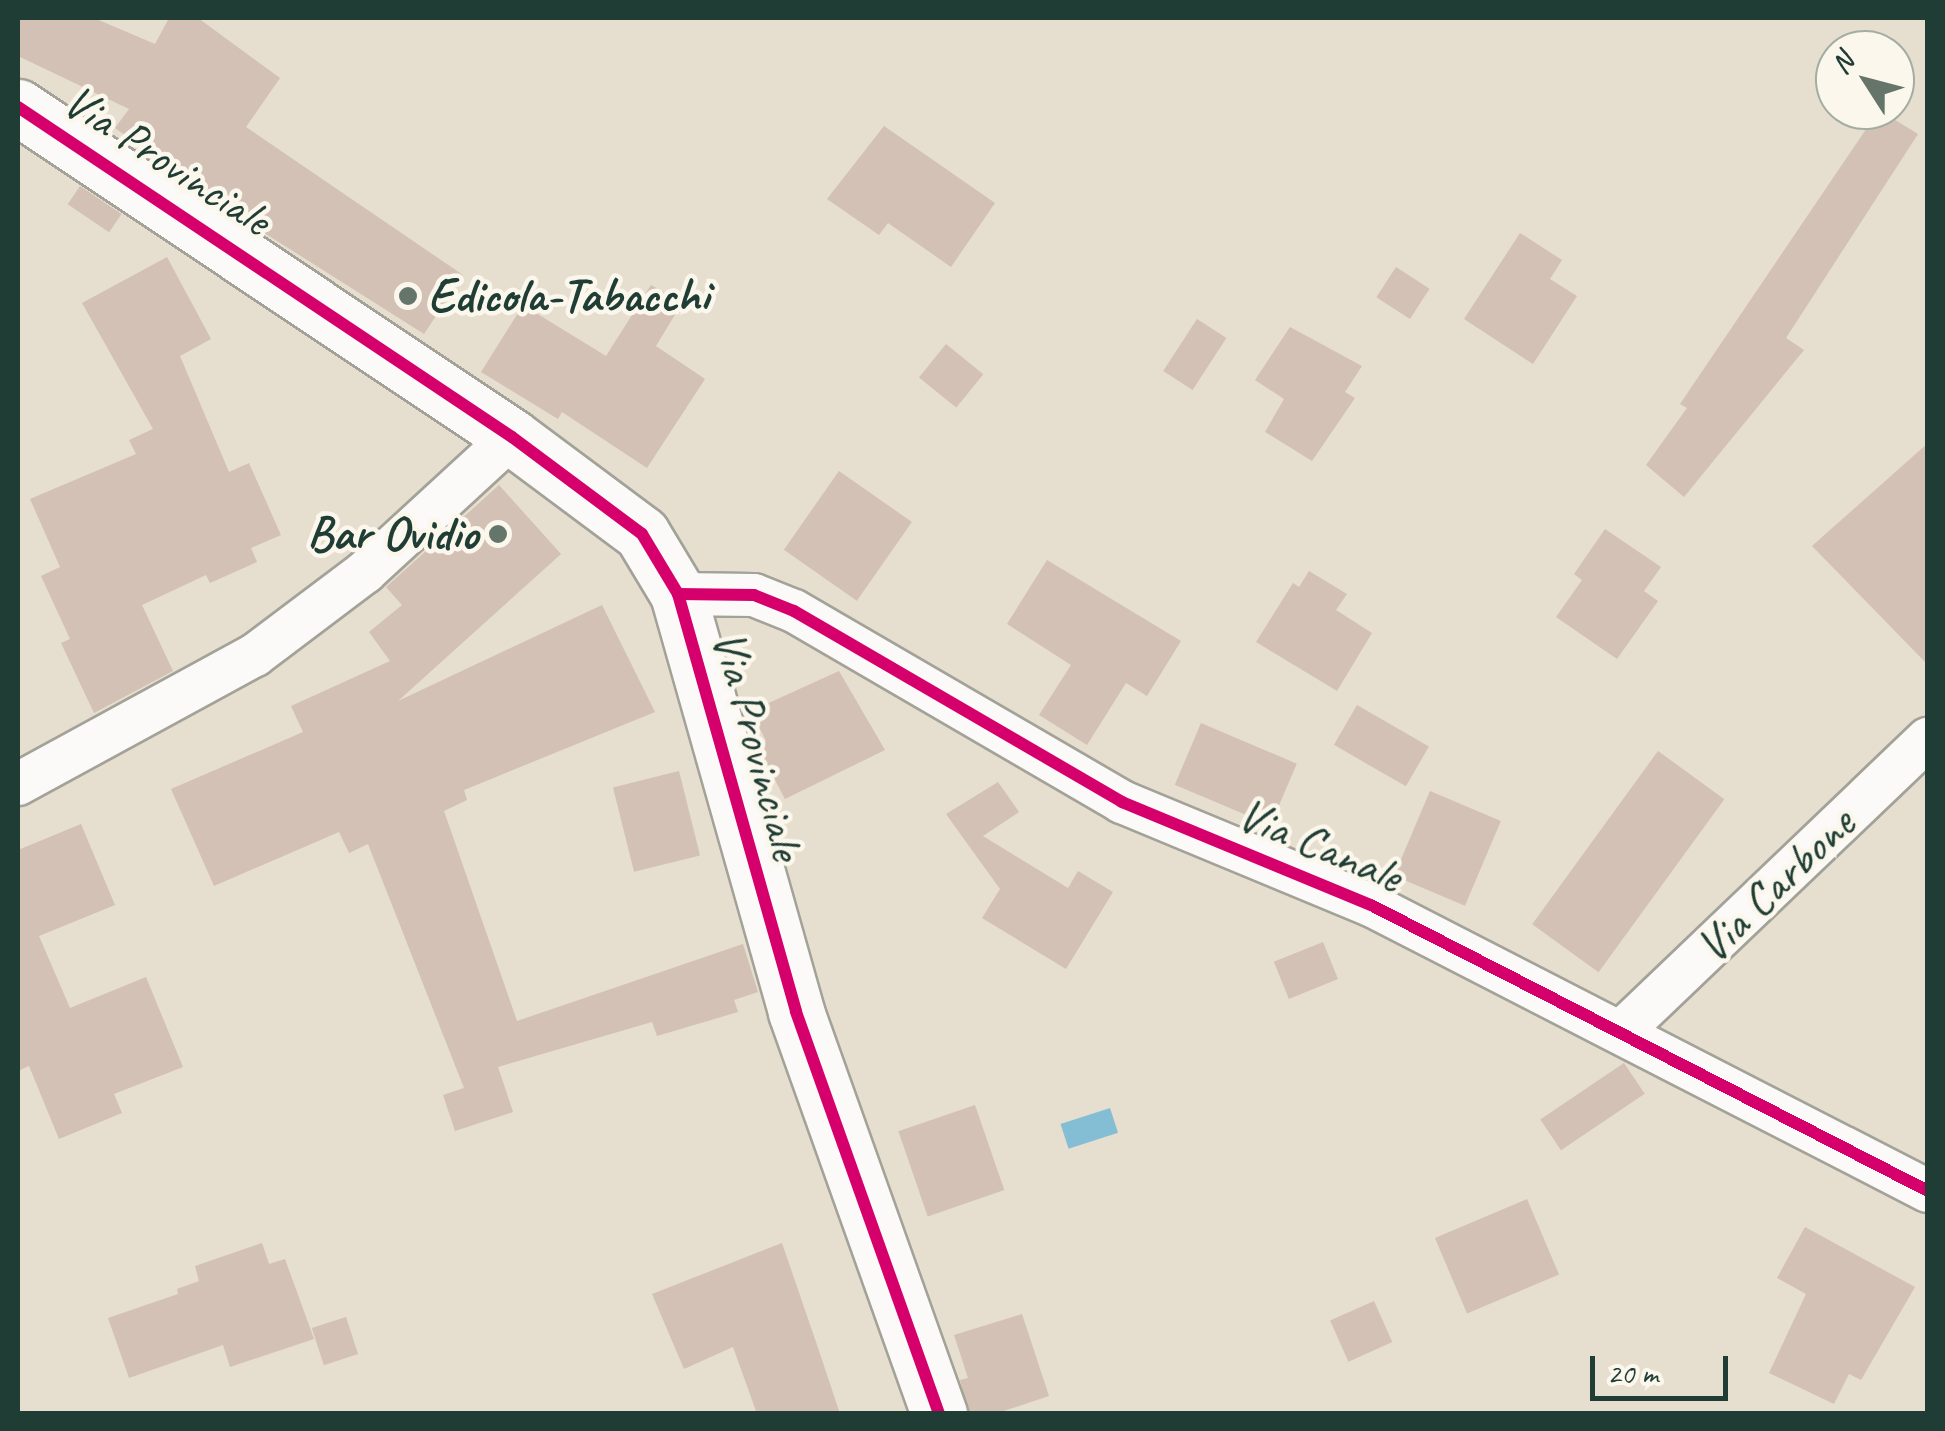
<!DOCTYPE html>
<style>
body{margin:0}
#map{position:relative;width:1945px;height:1431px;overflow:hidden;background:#e6dece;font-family:Caveat,sans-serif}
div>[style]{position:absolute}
.water>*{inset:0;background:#84bed4;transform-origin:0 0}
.building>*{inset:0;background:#d3c1b5;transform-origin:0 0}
.roads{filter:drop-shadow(2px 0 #a3a298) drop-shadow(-2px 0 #a3a298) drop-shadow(0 2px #a3a298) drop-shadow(0 -2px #a3a298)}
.street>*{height:42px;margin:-21px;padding:0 21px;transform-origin:21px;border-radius:21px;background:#fbfaf8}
.secondary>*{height:55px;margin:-27.5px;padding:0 27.5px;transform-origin:27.5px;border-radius:27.5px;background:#fbfaf8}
.cycleway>*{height:12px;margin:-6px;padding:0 6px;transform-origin:6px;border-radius:6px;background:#d6006c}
.dots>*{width:28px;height:28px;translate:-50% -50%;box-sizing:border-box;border:5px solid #fbf7ec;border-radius:50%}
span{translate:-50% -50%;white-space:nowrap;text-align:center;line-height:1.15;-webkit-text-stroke:9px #fbf7ec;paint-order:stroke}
.street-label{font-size:48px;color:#1f3d34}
.poi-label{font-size:48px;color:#1f3d34;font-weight:700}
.left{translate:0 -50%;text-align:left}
.right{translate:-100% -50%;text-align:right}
.frame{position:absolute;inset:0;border:20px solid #1f3d34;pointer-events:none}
.north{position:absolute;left:1815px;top:30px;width:100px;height:100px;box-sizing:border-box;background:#fbf7ec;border:2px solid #a3ada2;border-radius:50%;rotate:306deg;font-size:28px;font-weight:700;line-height:40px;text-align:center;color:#1f3d34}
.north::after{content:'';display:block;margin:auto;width:35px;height:45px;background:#65756a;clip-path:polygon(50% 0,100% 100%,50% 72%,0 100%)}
.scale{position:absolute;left:1590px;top:1356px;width:138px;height:45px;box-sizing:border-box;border:5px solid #1f3d34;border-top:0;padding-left:12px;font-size:30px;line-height:35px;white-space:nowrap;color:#1f3d34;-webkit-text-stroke:8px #fbf7ec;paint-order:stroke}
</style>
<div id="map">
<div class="water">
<div style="left:1110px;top:1108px;width:26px;height:52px;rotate:72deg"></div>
</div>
<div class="building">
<div style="clip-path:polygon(18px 18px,94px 18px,155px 44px,169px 18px,198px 18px,280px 78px,246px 127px,463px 275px,424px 334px,236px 215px,115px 128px,129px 109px,18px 56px)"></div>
<div style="clip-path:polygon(1879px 110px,1918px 134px,1786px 338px,1804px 350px,1684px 497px,1646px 465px,1687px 408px,1680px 404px)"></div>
<div style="clip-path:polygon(884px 126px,995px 203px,951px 267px,888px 223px,879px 235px,827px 199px)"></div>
<div style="left:80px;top:186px;width:50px;height:22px;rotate:34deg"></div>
<div style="clip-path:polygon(1520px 233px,1562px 260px,1550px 279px,1577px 296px,1533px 364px,1464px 319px)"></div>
<div style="clip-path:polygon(167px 257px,211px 339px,180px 356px,229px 472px,249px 463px,281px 535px,251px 548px,257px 562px,210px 583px,206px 575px,142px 605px,173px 671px,94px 713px,61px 643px,70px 639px,41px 576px,60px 567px,30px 499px,136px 454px,129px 440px,153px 429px,82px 303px)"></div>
<div style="left:1396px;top:267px;width:40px;height:36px;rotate:33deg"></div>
<div style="clip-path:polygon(651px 285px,682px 303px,656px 346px,705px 379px,647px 468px,562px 412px,558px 419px,481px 372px,523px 305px,606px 356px)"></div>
<div style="left:1197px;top:319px;width:35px;height:62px;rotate:33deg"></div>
<div style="clip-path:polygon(1290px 327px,1362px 366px,1345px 392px,1355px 398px,1312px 461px,1265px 432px,1284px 399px,1255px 380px)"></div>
<div style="left:946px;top:344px;width:48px;height:43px;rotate:39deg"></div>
<div style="clip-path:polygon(1928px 443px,1928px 665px,1812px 546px)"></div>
<div style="left:839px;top:471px;width:89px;height:96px;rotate:35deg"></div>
<div style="clip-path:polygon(499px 485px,561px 554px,398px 701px,602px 605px,655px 712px,464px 790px,467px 800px,444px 811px,517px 1021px,743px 944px,758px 992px,734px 1000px,738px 1012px,657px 1036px,652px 1022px,498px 1067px,513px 1112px,455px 1131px,443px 1095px,464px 1088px,368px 844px,349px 853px,339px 832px,214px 886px,171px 789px,303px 732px,291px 706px,390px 661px,369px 632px,402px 605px,386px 587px)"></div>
<div style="clip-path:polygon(1605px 529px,1661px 567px,1644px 591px,1658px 601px,1617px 659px,1556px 617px,1582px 580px,1574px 574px)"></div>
<div style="clip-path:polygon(1047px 560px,1181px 641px,1147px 696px,1126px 683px,1087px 745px,1039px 715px,1071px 665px,1007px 624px)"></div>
<div style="clip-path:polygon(1309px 571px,1347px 594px,1336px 610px,1372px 633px,1337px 691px,1256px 642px,1293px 583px,1299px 587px)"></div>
<div style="clip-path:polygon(839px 671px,885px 750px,785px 799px,757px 746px,766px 741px,751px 711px)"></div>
<div style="left:1357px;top:705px;width:83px;height:46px;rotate:30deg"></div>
<div style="left:1201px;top:723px;width:104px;height:67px;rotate:23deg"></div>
<div style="left:1658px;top:751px;width:82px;height:214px;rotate:36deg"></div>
<div style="left:679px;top:771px;width:87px;height:68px;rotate:76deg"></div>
<div style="clip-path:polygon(998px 782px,1019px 812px,983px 836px,1068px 888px,1078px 871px,1113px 892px,1066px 969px,982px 918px,1000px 889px,946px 814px)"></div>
<div style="left:1430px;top:791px;width:77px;height:92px;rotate:23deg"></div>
<div style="clip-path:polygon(81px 824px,115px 905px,39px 936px,70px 1008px,146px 977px,183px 1067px,114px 1094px,122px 1113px,59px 1139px,29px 1066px,18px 1071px,18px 850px)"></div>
<div style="left:1323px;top:942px;width:40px;height:53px;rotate:68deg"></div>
<div style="left:1624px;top:1063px;width:37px;height:101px;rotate:56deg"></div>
<div style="left:975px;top:1105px;width:90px;height:81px;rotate:71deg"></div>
<div style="left:1527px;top:1199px;width:82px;height:100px;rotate:67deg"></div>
<div style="clip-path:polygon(1805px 1227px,1915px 1287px,1861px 1380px,1849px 1374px,1834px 1404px,1769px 1373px,1806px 1294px,1777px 1278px)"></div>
<div style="clip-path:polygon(262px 1243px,269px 1264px,285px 1259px,314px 1339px,230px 1367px,223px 1345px,129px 1378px,108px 1318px,178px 1294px,177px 1289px,199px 1281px,195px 1266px)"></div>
<div style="clip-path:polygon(782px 1243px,816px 1342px,840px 1414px,757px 1414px,733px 1347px,684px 1369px,652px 1294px)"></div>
<div style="left:1374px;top:1301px;width:45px;height:48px;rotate:66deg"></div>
<div style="clip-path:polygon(1022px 1314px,1049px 1396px,995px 1414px,969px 1414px,960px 1380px,968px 1378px,954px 1335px)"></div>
<div style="left:346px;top:1317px;width:39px;height:36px;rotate:72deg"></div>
</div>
<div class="roads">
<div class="street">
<div style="left:678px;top:594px;width:76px;rotate:0.8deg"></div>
<div style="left:754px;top:595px;width:43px;rotate:21.8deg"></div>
<div style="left:794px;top:611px;width:380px;rotate:30.2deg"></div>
<div style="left:1122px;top:802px;width:269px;rotate:22.5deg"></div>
<div style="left:1371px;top:905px;width:626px;rotate:27.18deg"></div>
<div style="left:18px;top:784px;width:270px;rotate:-28.6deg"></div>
<div style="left:255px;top:655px;width:138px;rotate:-37deg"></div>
<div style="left:365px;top:572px;width:200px;rotate:-42.6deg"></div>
<div style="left:1622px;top:1031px;width:423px;rotate:-43.7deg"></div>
</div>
<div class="secondary">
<div style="left:18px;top:107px;width:594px;rotate:33.74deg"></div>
<div style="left:512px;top:437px;width:162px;rotate:36.7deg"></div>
<div style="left:642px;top:534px;width:70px;rotate:59deg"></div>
<div style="left:678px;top:594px;width:434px;rotate:74.2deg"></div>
<div style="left:796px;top:1012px;width:427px;rotate:70.4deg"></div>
</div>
</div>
<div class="cycleway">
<div style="left:18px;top:107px;width:594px;rotate:33.74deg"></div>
<div style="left:512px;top:437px;width:162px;rotate:36.7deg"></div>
<div style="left:642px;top:534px;width:70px;rotate:59deg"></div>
<div style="left:678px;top:594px;width:434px;rotate:74.2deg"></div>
<div style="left:796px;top:1012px;width:427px;rotate:70.4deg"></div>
<div style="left:678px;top:594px;width:76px;rotate:0.8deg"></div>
<div style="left:754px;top:595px;width:43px;rotate:21.8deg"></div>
<div style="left:794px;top:611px;width:380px;rotate:30.2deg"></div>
<div style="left:1122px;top:802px;width:269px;rotate:22.5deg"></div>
<div style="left:1371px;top:905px;width:626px;rotate:27.18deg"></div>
</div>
<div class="dots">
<div style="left:408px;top:296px;background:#65756a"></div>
<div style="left:498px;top:534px;background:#65756a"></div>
</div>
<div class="street-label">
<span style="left:167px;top:160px;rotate:33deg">Via Provinciale</span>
<span style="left:758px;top:745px;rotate:75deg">Via Provinciale</span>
<span style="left:1320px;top:845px;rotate:23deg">Via Canale</span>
<span style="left:1775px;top:885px;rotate:-44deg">Via Carbone</span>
</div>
<div class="poi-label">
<span class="left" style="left:428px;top:296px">Edicola-Tabacchi</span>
<span class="right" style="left:478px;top:534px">Bar Ovidio</span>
</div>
<div class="frame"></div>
<div class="north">N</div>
<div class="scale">20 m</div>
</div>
